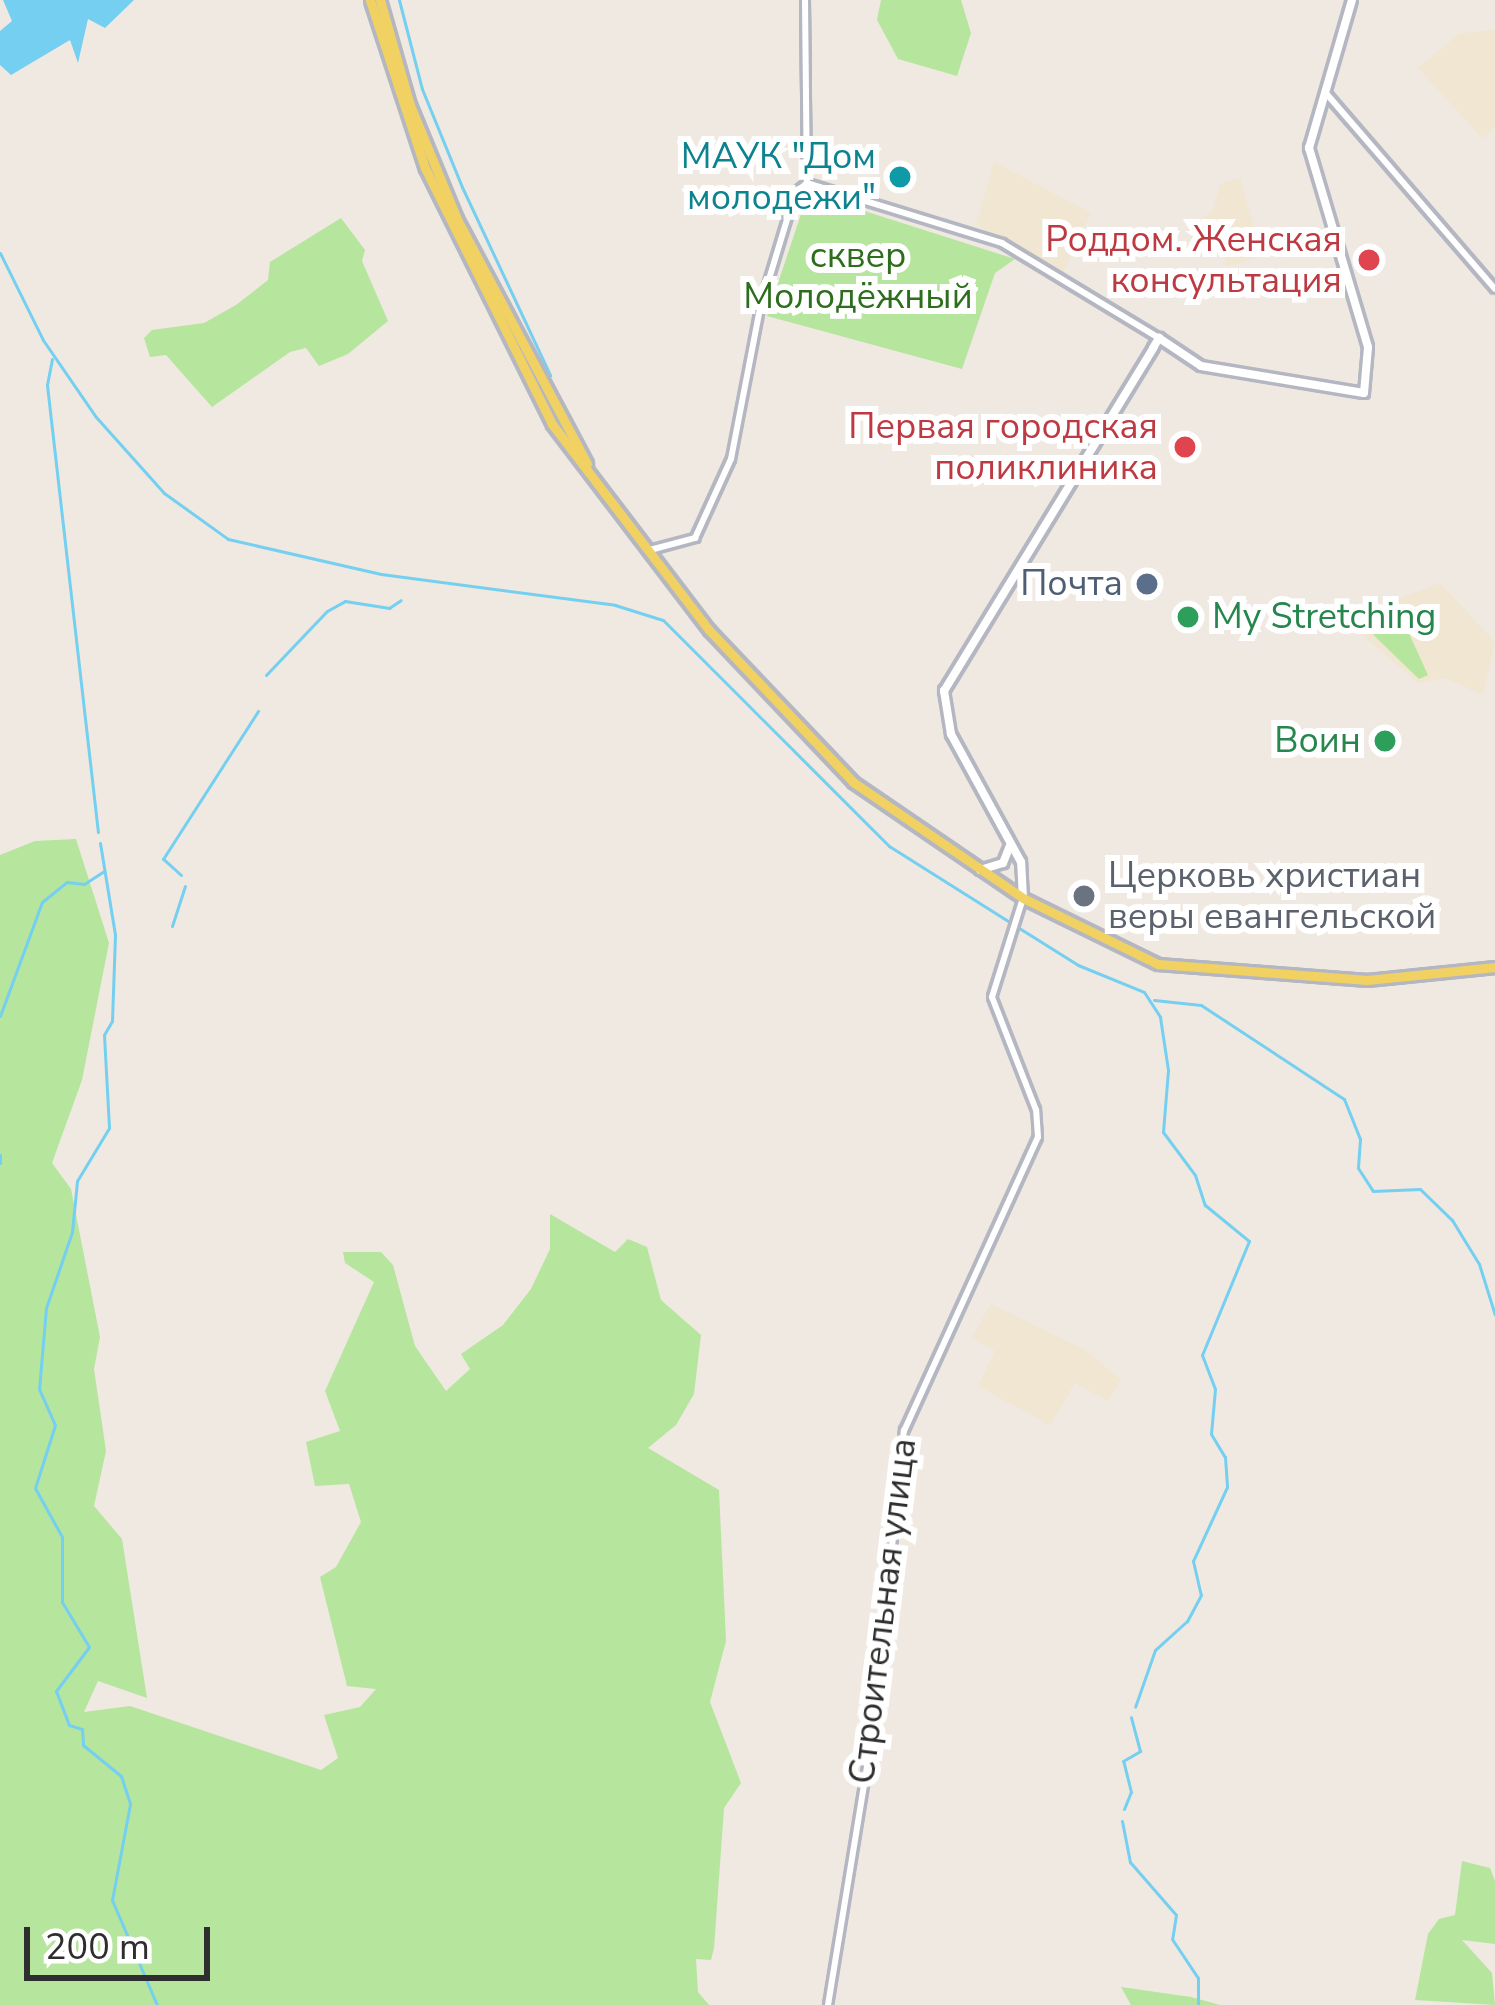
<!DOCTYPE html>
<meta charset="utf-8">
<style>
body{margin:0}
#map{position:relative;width:1495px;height:2005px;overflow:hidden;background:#efe9e1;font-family:"Nunito Sans",sans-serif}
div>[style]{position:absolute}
.education>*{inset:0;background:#f0e6d1}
.green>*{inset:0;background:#b6e59e}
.water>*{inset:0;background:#75cff0}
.stream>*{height:3px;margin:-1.5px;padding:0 1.5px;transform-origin:1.5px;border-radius:1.5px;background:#75cff0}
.roads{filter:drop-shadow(3px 0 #b4b7c1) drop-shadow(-3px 0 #b4b7c1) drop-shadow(0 3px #b4b7c1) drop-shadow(0 -3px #b4b7c1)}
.tertiary>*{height:6px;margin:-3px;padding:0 3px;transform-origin:3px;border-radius:3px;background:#fff}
.secondary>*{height:8px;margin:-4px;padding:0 4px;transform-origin:4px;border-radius:4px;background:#fff}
.primary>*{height:9px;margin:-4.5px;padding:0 4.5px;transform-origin:4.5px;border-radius:4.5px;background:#f2d163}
.dots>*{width:33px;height:33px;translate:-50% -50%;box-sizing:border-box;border:6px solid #fff;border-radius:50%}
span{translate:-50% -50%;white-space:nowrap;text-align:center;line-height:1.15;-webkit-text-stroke:12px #fff;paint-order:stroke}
.culture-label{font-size:36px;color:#0d838f}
.right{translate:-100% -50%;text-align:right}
.health-label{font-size:36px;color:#be3a42}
.park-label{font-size:36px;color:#2c6e1b}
.service-label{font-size:36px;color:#4e5e75}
.leisure-label{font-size:36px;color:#27864d}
.left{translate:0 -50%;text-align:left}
.worship-label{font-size:36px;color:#5b616d}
.street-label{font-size:36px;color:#2e2e2e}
.scale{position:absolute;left:24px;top:1927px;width:186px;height:54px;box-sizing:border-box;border:6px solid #2e2e2e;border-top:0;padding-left:15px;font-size:36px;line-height:42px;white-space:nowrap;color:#2e2e2e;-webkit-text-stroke:9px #fff;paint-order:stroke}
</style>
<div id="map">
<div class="education">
<div style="clip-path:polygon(1495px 29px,1495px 128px,1482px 138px,1418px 68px,1459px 34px)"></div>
<div style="clip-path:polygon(994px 162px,1091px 213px,1063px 273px,976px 225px)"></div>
<div style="clip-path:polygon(1240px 178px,1262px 256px,1227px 267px,1221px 249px,1197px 256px,1188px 227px,1212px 212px,1221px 183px)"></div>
<div style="clip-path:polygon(1440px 583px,1495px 642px,1483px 695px,1445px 678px,1419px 683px,1357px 631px,1358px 614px)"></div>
<div style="clip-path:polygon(991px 1304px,1087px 1351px,1121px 1380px,1108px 1401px,1075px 1383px,1050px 1425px,978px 1386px,995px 1351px,972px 1337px)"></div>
</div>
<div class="green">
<div style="clip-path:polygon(881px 0,961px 0,971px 33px,957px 76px,898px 59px,877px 20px)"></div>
<div style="clip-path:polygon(808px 193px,1015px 259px,995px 273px,962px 369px,767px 316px)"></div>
<div style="clip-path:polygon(341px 218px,365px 250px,362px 261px,388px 321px,348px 354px,319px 366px,306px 348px,290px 352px,212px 407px,166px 355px,150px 357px,144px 338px,152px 330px,204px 323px,236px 305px,268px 280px,270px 262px)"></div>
<div style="clip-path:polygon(1396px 605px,1428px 675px,1419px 679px,1359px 621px)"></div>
<div style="clip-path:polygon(76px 839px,109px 943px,82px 1080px,52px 1163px,71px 1189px,100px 1337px,94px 1369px,106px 1451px,94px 1506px,122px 1539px,147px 1698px,98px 1681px,84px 1712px,130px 1706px,321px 1770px,338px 1758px,324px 1715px,360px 1707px,376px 1689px,347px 1686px,320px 1577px,336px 1567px,361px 1522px,349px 1484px,315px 1486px,306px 1442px,340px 1431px,325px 1391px,374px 1282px,345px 1263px,343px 1252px,381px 1252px,393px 1265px,415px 1346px,446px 1391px,470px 1369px,461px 1354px,503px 1325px,531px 1289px,550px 1249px,550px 1214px,615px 1252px,628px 1239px,647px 1247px,661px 1300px,701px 1335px,694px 1394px,676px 1425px,648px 1448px,719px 1490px,726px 1641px,710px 1702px,741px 1783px,724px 1808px,714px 1948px,711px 1960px,696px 1959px,698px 1992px,709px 2005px,0 2005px,0 855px,35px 841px)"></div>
<div style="clip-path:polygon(1462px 1861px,1490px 1868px,1495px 1881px,1495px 1944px,1462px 1940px,1492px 1973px,1495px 2005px,1415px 2000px,1428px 1934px,1439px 1919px,1455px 1915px)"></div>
<div style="clip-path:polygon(1121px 1987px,1191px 1997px,1220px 2005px,1131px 2005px)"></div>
</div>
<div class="water">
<div style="clip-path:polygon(3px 0,134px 0,105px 28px,88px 19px,78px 63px,70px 40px,11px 75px,0 65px,0 31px,12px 21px)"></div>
</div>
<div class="stream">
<div style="left:399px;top:0;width:92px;rotate:75.5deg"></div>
<div style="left:422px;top:89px;width:106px;rotate:67.8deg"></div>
<div style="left:462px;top:187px;width:208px;rotate:64.9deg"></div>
<div style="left:0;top:253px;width:97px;rotate:63.7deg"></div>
<div style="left:43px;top:340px;width:93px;rotate:55.5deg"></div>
<div style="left:96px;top:417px;width:102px;rotate:48.2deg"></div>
<div style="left:164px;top:493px;width:79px;rotate:35.7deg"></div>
<div style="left:228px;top:539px;width:157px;rotate:12.9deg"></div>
<div style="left:381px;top:574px;width:236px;rotate:7.5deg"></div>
<div style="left:615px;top:605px;width:50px;rotate:17.4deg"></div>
<div style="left:663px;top:620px;width:320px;rotate:45deg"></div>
<div style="left:889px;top:846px;width:223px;rotate:32.2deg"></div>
<div style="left:1078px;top:965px;width:71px;rotate:22.2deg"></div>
<div style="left:1144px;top:992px;width:30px;rotate:57deg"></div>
<div style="left:1160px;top:1017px;width:54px;rotate:81.4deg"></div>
<div style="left:1168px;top:1070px;width:62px;rotate:94.6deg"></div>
<div style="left:1163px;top:1132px;width:54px;rotate:53.3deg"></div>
<div style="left:1195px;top:1175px;width:32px;rotate:72deg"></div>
<div style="left:1205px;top:1205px;width:57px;rotate:39.3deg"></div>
<div style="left:1249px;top:1241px;width:123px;rotate:112.4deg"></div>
<div style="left:1202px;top:1355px;width:36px;rotate:69deg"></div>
<div style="left:1215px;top:1389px;width:45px;rotate:95.1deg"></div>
<div style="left:1211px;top:1434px;width:27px;rotate:59deg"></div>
<div style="left:1225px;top:1457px;width:30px;rotate:86deg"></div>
<div style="left:1227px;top:1487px;width:81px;rotate:114.7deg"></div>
<div style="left:1193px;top:1561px;width:35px;rotate:77deg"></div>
<div style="left:1201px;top:1595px;width:30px;rotate:118deg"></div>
<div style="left:1187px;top:1621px;width:43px;rotate:137.8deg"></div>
<div style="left:1155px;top:1650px;width:60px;rotate:109.3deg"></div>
<div style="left:52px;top:359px;width:26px;rotate:101deg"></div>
<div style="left:47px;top:385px;width:450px;rotate:83.5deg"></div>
<div style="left:266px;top:675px;width:88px;rotate:-46.4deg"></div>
<div style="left:327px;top:611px;width:21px;rotate:-29deg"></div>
<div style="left:345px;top:601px;width:45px;rotate:9deg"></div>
<div style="left:389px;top:608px;width:14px;rotate:-34deg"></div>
<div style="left:100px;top:843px;width:93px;rotate:80.7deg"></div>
<div style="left:115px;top:935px;width:86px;rotate:92deg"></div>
<div style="left:112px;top:1021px;width:16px;rotate:120deg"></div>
<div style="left:104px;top:1035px;width:93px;rotate:86.9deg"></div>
<div style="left:109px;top:1128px;width:62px;rotate:121.1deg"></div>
<div style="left:77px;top:1181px;width:51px;rotate:95.6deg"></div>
<div style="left:72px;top:1232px;width:80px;rotate:108.9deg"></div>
<div style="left:46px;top:1308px;width:81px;rotate:94.9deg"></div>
<div style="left:39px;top:1389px;width:39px;rotate:66deg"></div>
<div style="left:55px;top:1425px;width:66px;rotate:107.6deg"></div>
<div style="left:35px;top:1488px;width:56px;rotate:61.1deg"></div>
<div style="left:62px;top:1537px;width:65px;rotate:90deg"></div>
<div style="left:62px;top:1602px;width:52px;rotate:59deg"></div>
<div style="left:89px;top:1647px;width:55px;rotate:126.9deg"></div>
<div style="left:56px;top:1691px;width:36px;rotate:69deg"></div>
<div style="left:69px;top:1725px;width:14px;rotate:17deg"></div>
<div style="left:82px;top:1729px;width:16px;rotate:86deg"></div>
<div style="left:83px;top:1745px;width:49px;rotate:39.2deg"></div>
<div style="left:121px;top:1776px;width:29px;rotate:72deg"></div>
<div style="left:130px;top:1804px;width:98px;rotate:100.6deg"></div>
<div style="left:112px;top:1900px;width:114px;rotate:66.8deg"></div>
<div style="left:181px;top:875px;width:24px;rotate:-138deg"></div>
<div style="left:163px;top:859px;width:176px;rotate:-57.3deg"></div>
<div style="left:172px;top:926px;width:42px;rotate:-72deg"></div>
<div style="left:1154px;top:1000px;width:47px;rotate:6.1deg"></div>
<div style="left:1201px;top:1005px;width:171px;rotate:33.3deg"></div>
<div style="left:1344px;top:1099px;width:43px;rotate:68.2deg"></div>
<div style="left:1360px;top:1139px;width:29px;rotate:94deg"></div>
<div style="left:1358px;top:1168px;width:27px;rotate:57deg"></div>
<div style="left:1373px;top:1191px;width:47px;rotate:-2.4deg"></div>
<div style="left:1420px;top:1189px;width:45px;rotate:44.1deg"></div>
<div style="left:1452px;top:1220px;width:52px;rotate:58.5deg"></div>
<div style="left:1479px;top:1264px;width:53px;rotate:72.6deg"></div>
<div style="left:0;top:1016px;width:121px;rotate:-69.8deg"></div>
<div style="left:42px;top:902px;width:32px;rotate:-39deg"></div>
<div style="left:67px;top:882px;width:17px;rotate:7deg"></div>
<div style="left:84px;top:884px;width:24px;rotate:-33deg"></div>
<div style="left:0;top:1155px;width:8px;rotate:90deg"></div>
<div style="left:1124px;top:1809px;width:18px;rotate:-68deg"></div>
<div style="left:1131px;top:1792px;width:32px;rotate:-104deg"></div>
<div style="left:1123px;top:1761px;width:20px;rotate:-30deg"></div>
<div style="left:1140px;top:1751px;width:35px;rotate:-105deg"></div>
<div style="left:1122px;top:1821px;width:42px;rotate:79deg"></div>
<div style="left:1130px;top:1862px;width:70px;rotate:49deg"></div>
<div style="left:1176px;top:1915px;width:24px;rotate:99deg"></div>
<div style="left:1172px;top:1939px;width:47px;rotate:56.3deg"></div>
<div style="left:1198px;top:1978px;width:27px;rotate:90deg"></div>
</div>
<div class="roads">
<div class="tertiary">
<div style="left:805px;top:0;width:183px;rotate:89.4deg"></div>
<div style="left:1325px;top:92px;width:260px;rotate:49.2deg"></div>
<div style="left:807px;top:183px;width:204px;rotate:17.1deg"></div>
<div style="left:1002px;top:243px;width:184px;rotate:31.2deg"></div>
<div style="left:650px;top:550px;width:47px;rotate:-14.9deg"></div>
<div style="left:695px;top:538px;width:87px;rotate:-65.5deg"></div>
<div style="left:731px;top:459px;width:153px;rotate:-79.1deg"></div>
<div style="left:760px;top:309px;width:121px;rotate:-73.2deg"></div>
<div style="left:795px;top:193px;width:16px;rotate:-40deg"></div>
<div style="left:828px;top:2005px;width:285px;rotate:-80.7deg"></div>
<div style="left:874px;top:1724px;width:295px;rotate:-84.2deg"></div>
<div style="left:904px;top:1431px;width:323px;rotate:-65.5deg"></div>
<div style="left:1038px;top:1137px;width:27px;rotate:-94deg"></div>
<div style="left:1036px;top:1110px;width:121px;rotate:-111.3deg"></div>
<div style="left:992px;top:997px;width:104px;rotate:-72.6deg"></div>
</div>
<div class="secondary">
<div style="left:980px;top:870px;width:24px;rotate:-17deg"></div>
<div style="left:1003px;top:863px;width:18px;rotate:-68deg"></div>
<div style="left:1023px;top:898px;width:36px;rotate:-93deg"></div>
<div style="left:1021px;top:862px;width:146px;rotate:-118.7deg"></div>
<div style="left:951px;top:734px;width:44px;rotate:-99.2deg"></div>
<div style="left:944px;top:691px;width:402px;rotate:-58.6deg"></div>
<div style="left:1153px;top:348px;width:12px;rotate:-59deg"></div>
<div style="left:1159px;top:338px;width:50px;rotate:33.7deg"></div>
<div style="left:1201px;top:366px;width:165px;rotate:9.4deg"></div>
<div style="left:1364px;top:393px;width:46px;rotate:-85deg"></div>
<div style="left:1368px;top:347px;width:208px;rotate:-106.5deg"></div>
<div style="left:1309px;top:148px;width:154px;rotate:-73.8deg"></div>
</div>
<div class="primary">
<div style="left:370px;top:0;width:177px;rotate:71.9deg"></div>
<div style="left:425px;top:168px;width:286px;rotate:63.6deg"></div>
<div style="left:552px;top:424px;width:259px;rotate:52.7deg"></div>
<div style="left:709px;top:630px;width:209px;rotate:46.5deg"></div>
<div style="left:853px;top:782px;width:206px;rotate:34.3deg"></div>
<div style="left:1023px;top:898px;width:150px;rotate:26.1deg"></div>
<div style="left:1158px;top:964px;width:210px;rotate:4.4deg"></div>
<div style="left:1367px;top:980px;width:129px;rotate:-5.8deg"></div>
<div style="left:380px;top:0;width:109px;rotate:74.1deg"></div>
<div style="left:410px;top:105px;width:123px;rotate:67.6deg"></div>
<div style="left:457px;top:219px;width:277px;rotate:62deg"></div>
</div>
</div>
<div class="dots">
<div style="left:900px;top:177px;background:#0f9aa8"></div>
<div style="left:1369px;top:260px;background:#e0444e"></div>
<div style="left:1185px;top:447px;background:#e0444e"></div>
<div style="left:1147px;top:584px;background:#5c6f8a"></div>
<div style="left:1188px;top:617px;background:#2e9e5b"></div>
<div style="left:1385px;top:741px;background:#2e9e5b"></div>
<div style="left:1084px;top:896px;background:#6b7280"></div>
</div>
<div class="culture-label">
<span class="right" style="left:876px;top:177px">МАУК "Дом<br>молодежи"</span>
</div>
<div class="health-label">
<span class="right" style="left:1342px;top:260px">Роддом. Женская<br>консультация</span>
<span class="right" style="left:1158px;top:447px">Первая городская<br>поликлиника</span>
</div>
<div class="park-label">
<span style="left:858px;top:276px">сквер<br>Молодёжный</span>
</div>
<div class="service-label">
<span class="right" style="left:1123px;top:584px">Почта</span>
</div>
<div class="leisure-label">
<span class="left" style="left:1212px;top:617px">My Stretching</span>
<span class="right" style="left:1361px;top:741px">Воин</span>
</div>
<div class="worship-label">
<span class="left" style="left:1108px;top:896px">Церковь христиан<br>веры евангельской</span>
</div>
<div class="street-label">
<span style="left:883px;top:1611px;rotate:-83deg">Строительная улица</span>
</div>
<div class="scale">200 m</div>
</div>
